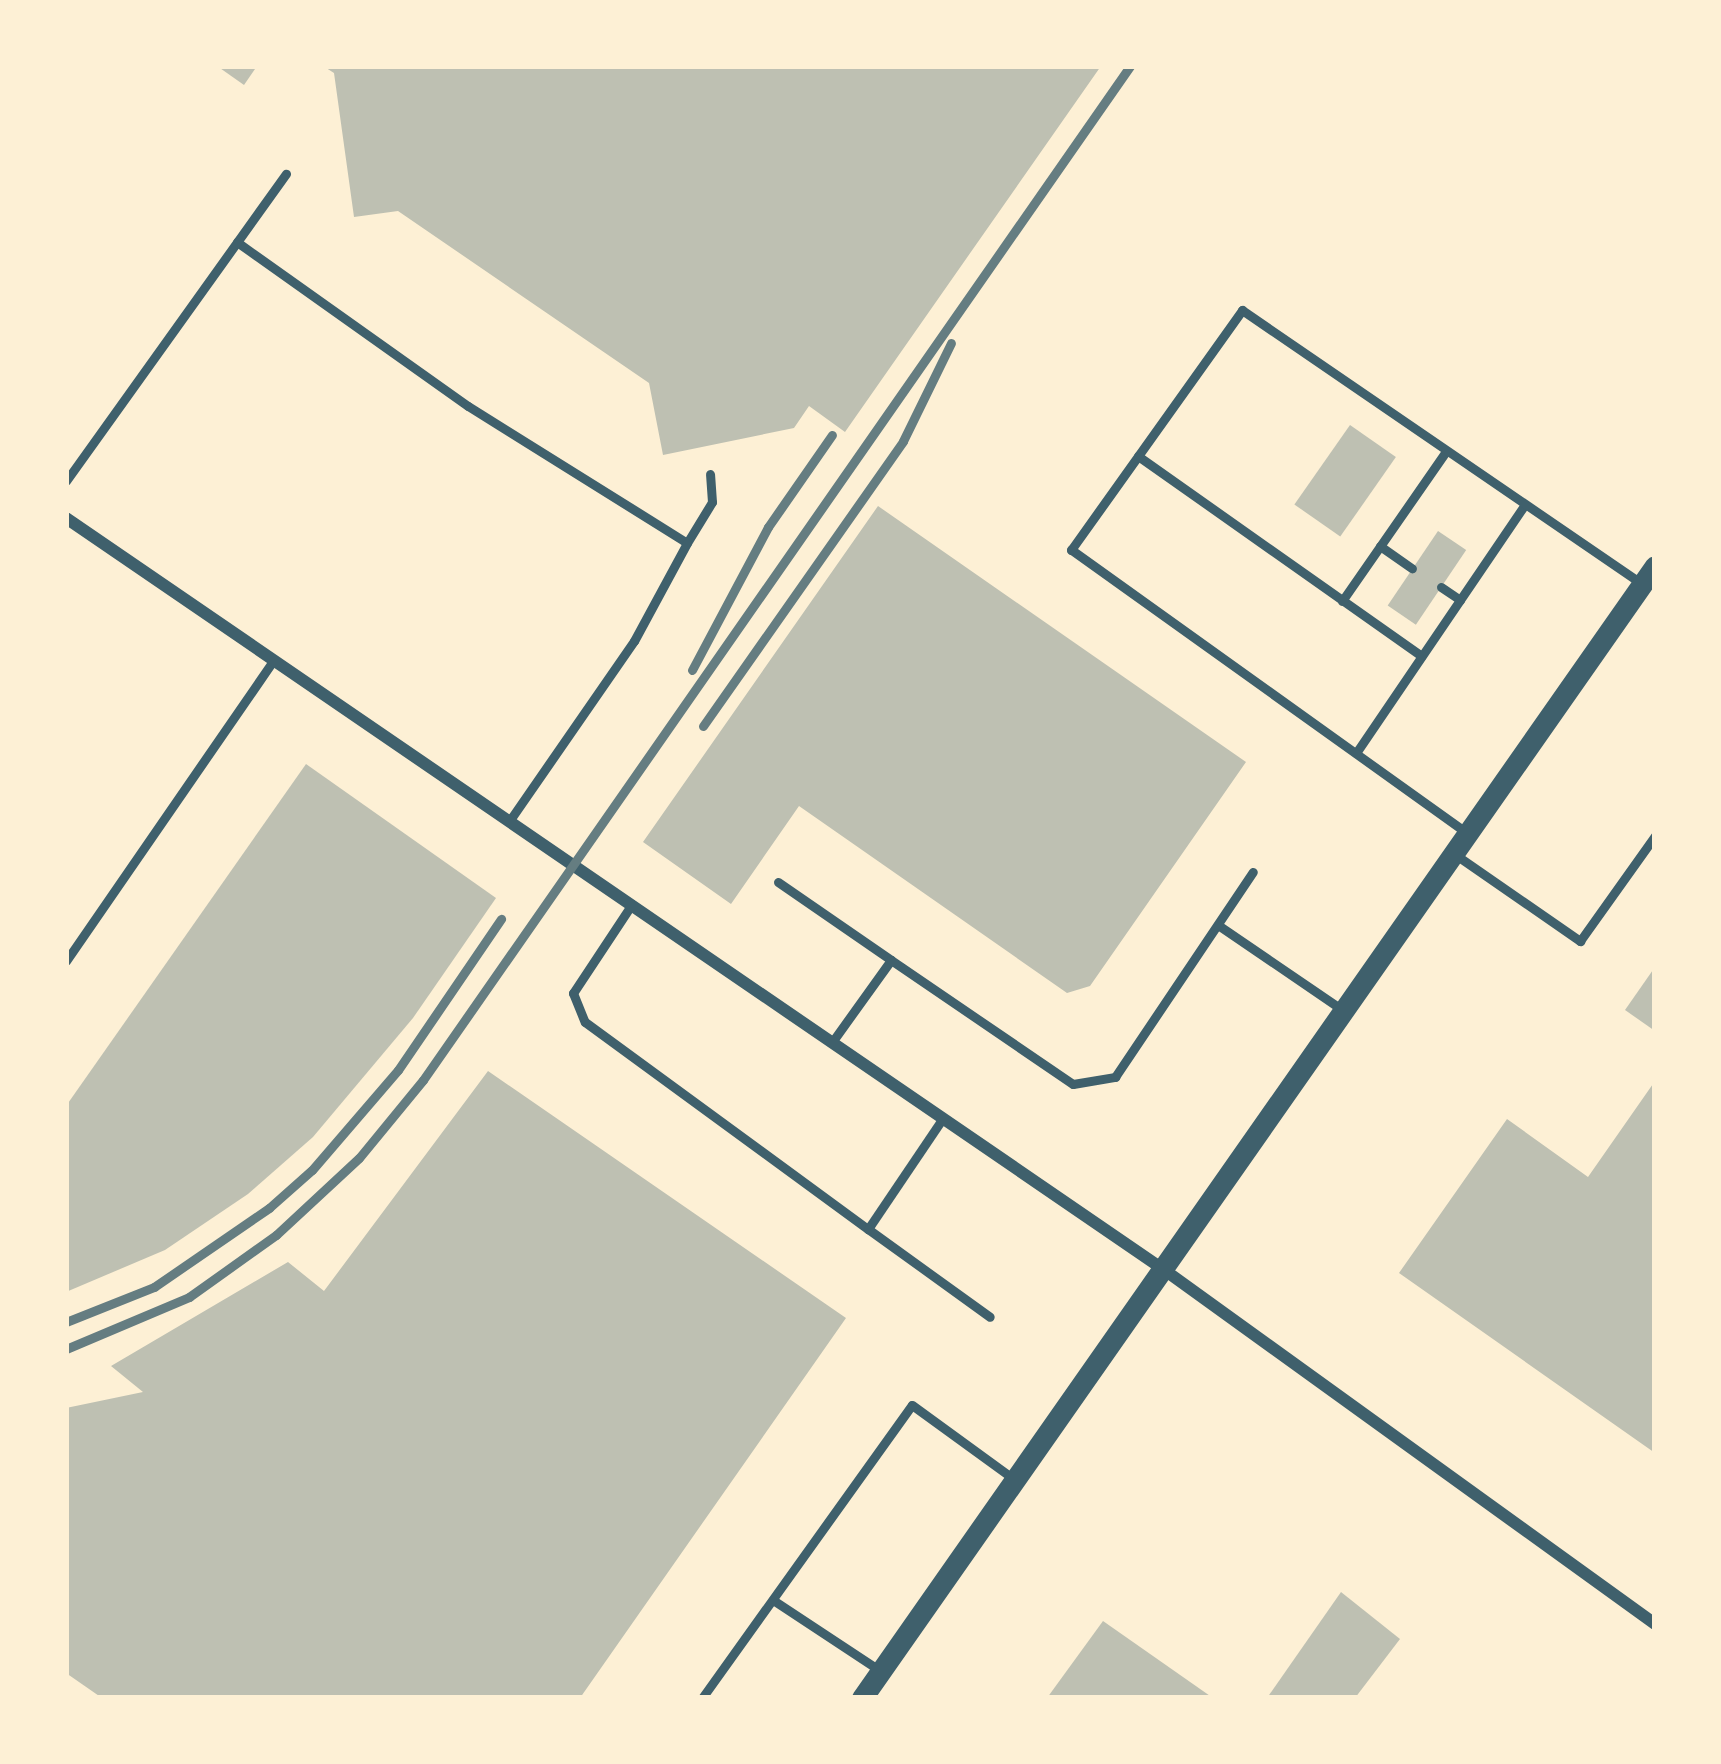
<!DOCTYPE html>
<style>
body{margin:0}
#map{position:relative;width:1721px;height:1764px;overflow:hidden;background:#fdf0d5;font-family:"PT Sans",sans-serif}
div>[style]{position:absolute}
.building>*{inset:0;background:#bec0b2;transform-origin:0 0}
.service>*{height:9px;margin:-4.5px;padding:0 4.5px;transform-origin:4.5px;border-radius:4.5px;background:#3f606c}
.minor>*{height:12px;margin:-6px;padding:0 6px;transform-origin:6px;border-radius:6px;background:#3f606c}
.tertiary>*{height:21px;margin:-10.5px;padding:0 10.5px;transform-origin:10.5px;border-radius:10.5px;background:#3f606c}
.rail>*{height:9px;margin:-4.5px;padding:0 4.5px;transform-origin:4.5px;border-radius:4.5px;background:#657d81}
span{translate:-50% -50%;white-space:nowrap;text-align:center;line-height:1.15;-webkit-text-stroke:10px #fdf0d5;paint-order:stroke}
.frame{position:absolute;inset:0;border:69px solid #fdf0d5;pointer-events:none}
</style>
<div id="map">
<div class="building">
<div style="clip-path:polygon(217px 66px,257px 66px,244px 85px)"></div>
<div style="clip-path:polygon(323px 66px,1101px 66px,845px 432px,809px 406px,794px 428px,663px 455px,649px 383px,398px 211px,354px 217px,334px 73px)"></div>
<div style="left:1350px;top:425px;width:56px;height:97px;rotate:35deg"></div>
<div style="clip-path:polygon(878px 506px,1246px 762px,1090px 986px,1067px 993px,799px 806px,731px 904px,643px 842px)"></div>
<div style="left:1438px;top:531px;width:34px;height:90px;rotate:34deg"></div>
<div style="clip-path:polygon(306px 764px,496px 898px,413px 1018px,313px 1137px,248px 1194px,165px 1250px,66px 1292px,66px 1106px)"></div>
<div style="clip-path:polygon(1655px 967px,1655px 1031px,1625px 1010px)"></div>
<div style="clip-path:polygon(488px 1071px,846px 1318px,580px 1698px,102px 1698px,66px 1673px,66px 1408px,143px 1392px,111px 1366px,288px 1262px,324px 1291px)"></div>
<div style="clip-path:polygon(1655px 1081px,1655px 1453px,1399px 1273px,1507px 1119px,1588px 1177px)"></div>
<div style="clip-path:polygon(1341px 1592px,1400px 1639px,1355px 1698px,1267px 1698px)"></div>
<div style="clip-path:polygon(1103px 1621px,1213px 1698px,1047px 1698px)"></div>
</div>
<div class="service">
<div style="left:237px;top:242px;width:283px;rotate:35.4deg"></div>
<div style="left:468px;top:406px;width:258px;rotate:32deg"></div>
<div style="left:687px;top:543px;width:48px;rotate:-58.6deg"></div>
<div style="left:712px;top:502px;width:28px;rotate:-94deg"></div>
<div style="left:1138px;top:456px;width:347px;rotate:35.2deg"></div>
<div style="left:66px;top:481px;width:378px;rotate:-54.4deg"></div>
<div style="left:1380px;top:546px;width:39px;rotate:35deg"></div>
<div style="left:1441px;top:587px;width:23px;rotate:34deg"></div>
<div style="left:1342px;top:601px;width:180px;rotate:-55.2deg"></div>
<div style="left:1356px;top:753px;width:299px;rotate:-55.8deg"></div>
<div style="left:510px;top:820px;width:218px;rotate:-55.3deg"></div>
<div style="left:634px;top:641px;width:111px;rotate:-61.6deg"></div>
<div style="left:1467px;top:833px;width:487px;rotate:-144.4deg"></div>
<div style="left:1071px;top:550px;width:295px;rotate:-54.5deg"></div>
<div style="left:1242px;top:310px;width:485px;rotate:34.4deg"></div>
<div style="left:1453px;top:853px;width:155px;rotate:34.7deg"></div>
<div style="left:1580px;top:941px;width:129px;rotate:-54.5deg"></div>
<div style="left:778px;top:882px;width:137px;rotate:34.6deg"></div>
<div style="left:891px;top:960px;width:101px;rotate:125.7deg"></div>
<div style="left:632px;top:904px;width:107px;rotate:123.5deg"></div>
<div style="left:573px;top:993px;width:31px;rotate:68deg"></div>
<div style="left:585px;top:1022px;width:351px;rotate:36.2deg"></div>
<div style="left:868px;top:1229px;width:134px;rotate:-56deg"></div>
<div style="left:1218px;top:925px;width:153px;rotate:34.3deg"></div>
<div style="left:891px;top:960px;width:220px;rotate:34.3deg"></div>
<div style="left:1073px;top:1084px;width:43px;rotate:-9.5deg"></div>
<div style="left:1115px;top:1077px;width:247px;rotate:-56.1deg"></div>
<div style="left:66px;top:961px;width:366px;rotate:-55.4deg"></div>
<div style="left:868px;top:1229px;width:150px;rotate:35.8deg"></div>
<div style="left:773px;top:1600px;width:127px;rotate:33.4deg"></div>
<div style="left:702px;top:1698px;width:360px;rotate:-54.4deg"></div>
<div style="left:912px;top:1405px;width:126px;rotate:36deg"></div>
</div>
<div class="minor">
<div style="left:66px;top:518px;width:1329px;rotate:34.4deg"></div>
<div style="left:1163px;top:1269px;width:607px;rotate:35.81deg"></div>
</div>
<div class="tertiary">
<div style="left:862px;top:1698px;width:1382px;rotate:-54.99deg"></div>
</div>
<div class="rail">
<div style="left:692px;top:670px;width:162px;rotate:-62deg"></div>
<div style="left:768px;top:527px;width:112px;rotate:-55.2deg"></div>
<div style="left:703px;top:726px;width:348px;rotate:-54.9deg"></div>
<div style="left:903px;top:441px;width:109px;rotate:-63.9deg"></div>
<div style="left:66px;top:1322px;width:95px;rotate:-21.7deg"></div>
<div style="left:154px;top:1287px;width:140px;rotate:-34.5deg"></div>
<div style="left:269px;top:1208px;width:57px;rotate:-41.5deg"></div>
<div style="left:312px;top:1170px;width:132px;rotate:-49.3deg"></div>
<div style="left:398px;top:1070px;width:183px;rotate:-55.7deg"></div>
<div style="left:66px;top:1349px;width:134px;rotate:-22.9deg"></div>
<div style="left:189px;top:1297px;width:107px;rotate:-35.5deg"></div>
<div style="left:276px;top:1235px;width:113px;rotate:-42.9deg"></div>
<div style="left:359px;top:1158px;width:101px;rotate:-50.6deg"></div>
<div style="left:423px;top:1080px;width:1236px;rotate:-55.11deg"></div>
</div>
<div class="frame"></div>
</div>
